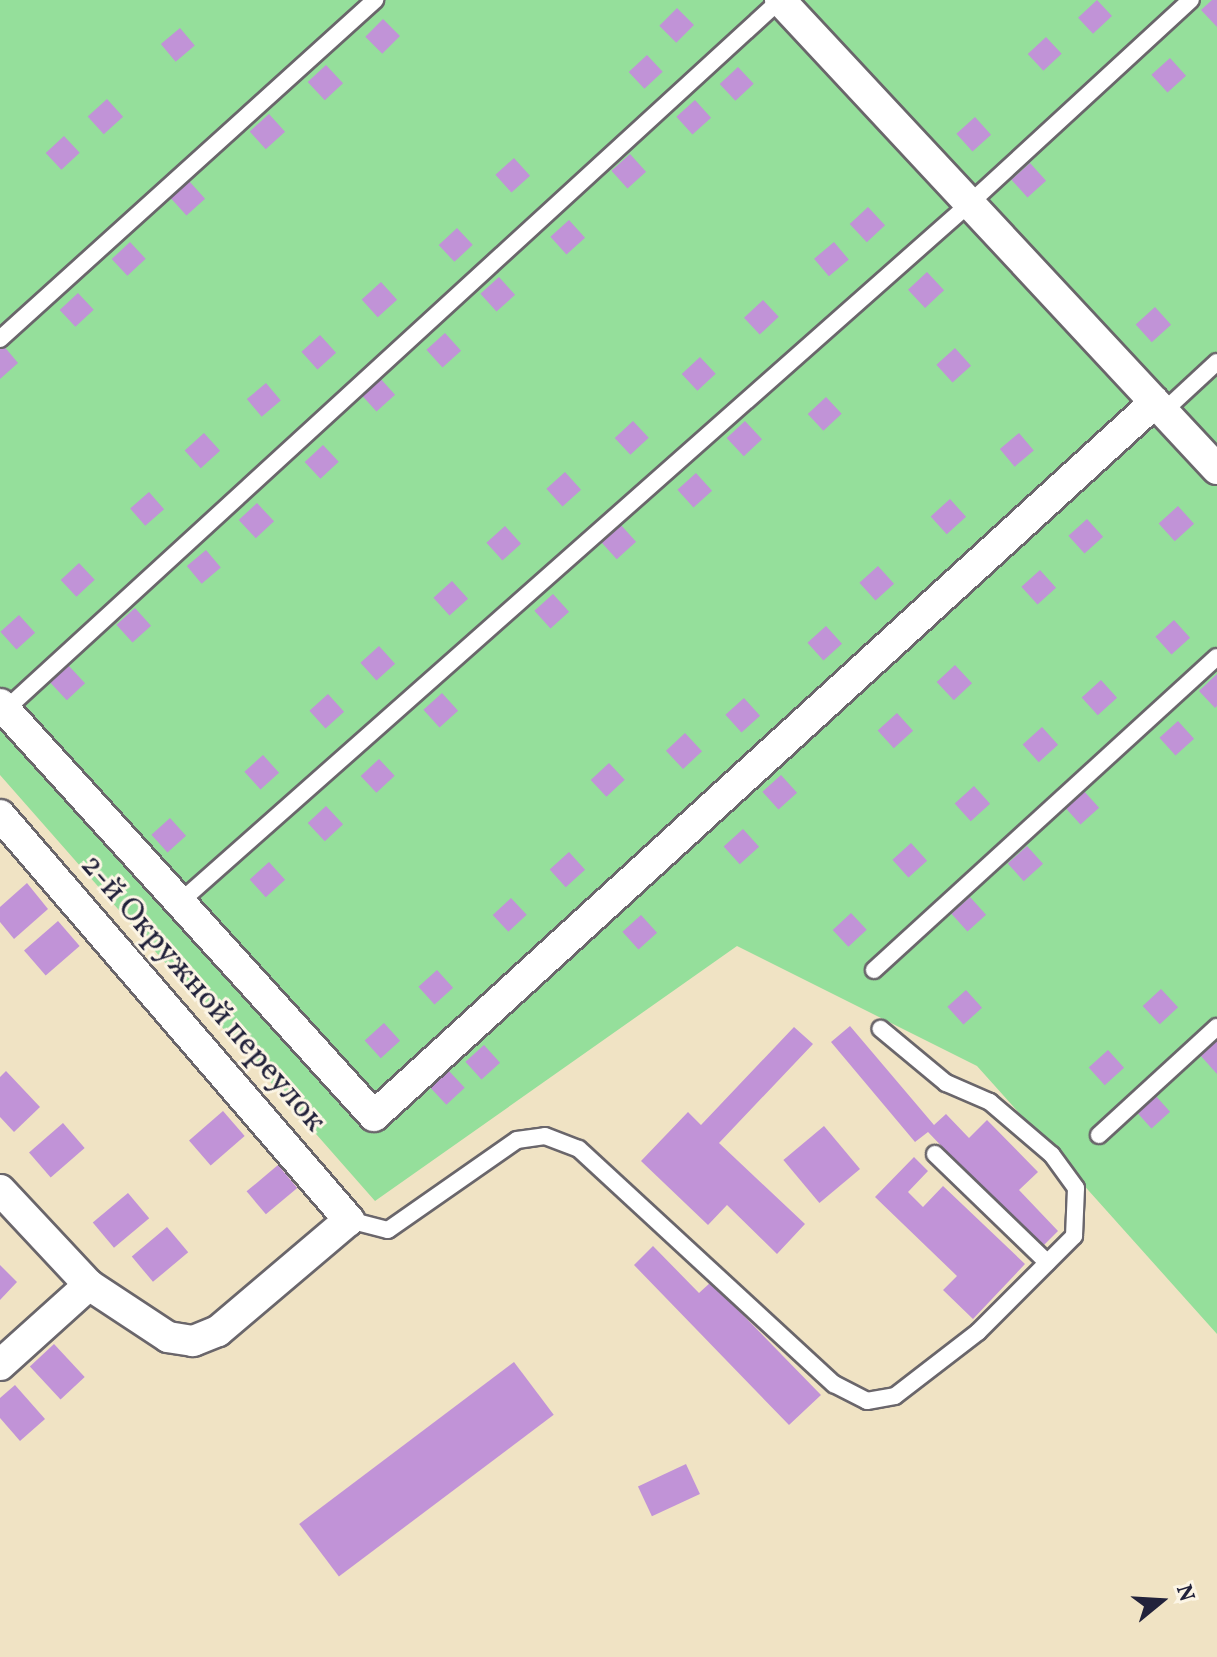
<!DOCTYPE html>
<meta charset="utf-8">
<style>
body{margin:0}
#map{position:relative;width:1217px;height:1657px;overflow:hidden;background:#f0e3c4;font-family:Vollkorn,serif}
div>[style]{position:absolute}
.green>*{inset:0;background:#95df9b}
.building>*{inset:0;background:#c193d7;transform-origin:0 0}
.roads{filter:drop-shadow(2px 0 #6a666b) drop-shadow(-2px 0 #6a666b) drop-shadow(0 2px #6a666b) drop-shadow(0 -2px #6a666b)}
.service>*{height:16px;margin:-8px;padding:0 8px;transform-origin:8px;border-radius:8px;background:#fff}
.minor>*{height:30px;margin:-15px;padding:0 15px;transform-origin:15px;border-radius:15px;background:#fff}
span{translate:-50% -50%;white-space:nowrap;text-align:center;line-height:1.15;-webkit-text-stroke:6px #fcf5e5;paint-order:stroke}
.street-label{font-size:32px;color:#22223b}
.north{position:absolute;left:1121px;top:1561px;width:80px;height:80px;-webkit-text-stroke:6px #fcf5e5;paint-order:stroke;rotate:72deg;font-size:22px;font-weight:700;line-height:32px;text-align:center;color:#22223b}
.north::after{content:'';display:block;margin:auto;width:28px;height:36px;background:#22223b;clip-path:polygon(50% 0,100% 100%,50% 72%,0 100%)}
</style>
<div id="map">
<div class="green">
<div style="clip-path:polygon(0 0,1217px 0,1217px 1334px,977px 1066px,737px 946px,375px 1201px,0 775px)"></div>
</div>
<div class="building">
<div style="left:1097px;top:0;width:22px;height:26px;rotate:47deg"></div>
<div style="clip-path:polygon(1212px 0,1217px 0,1217px 27px,1201px 10px)"></div>
<div style="left:677px;top:8px;width:24px;height:25px;rotate:45deg"></div>
<div style="left:383px;top:19px;width:24px;height:25px;rotate:45deg"></div>
<div style="left:180px;top:28px;width:23px;height:25px;rotate:50deg"></div>
<div style="left:1046px;top:37px;width:23px;height:25px;rotate:47deg"></div>
<div style="left:647px;top:55px;width:23px;height:25px;rotate:47deg"></div>
<div style="left:1170px;top:58px;width:24px;height:25px;rotate:48deg"></div>
<div style="left:326px;top:65px;width:25px;height:25px;rotate:47deg"></div>
<div style="left:738px;top:67px;width:23px;height:25px;rotate:47deg"></div>
<div style="left:107px;top:99px;width:24px;height:26px;rotate:48deg"></div>
<div style="left:695px;top:100px;width:24px;height:25px;rotate:48deg"></div>
<div style="left:269px;top:114px;width:24px;height:26px;rotate:48deg"></div>
<div style="left:975px;top:117px;width:24px;height:25px;rotate:48deg"></div>
<div style="left:64px;top:136px;width:23px;height:25px;rotate:47deg"></div>
<div style="left:630px;top:154px;width:24px;height:25px;rotate:48deg"></div>
<div style="left:514px;top:158px;width:24px;height:25px;rotate:48deg"></div>
<div style="left:1030px;top:163px;width:24px;height:25px;rotate:48deg"></div>
<div style="left:189px;top:181px;width:24px;height:25px;rotate:48deg"></div>
<div style="left:868px;top:207px;width:25px;height:25px;rotate:47deg"></div>
<div style="left:569px;top:220px;width:24px;height:25px;rotate:48deg"></div>
<div style="left:457px;top:228px;width:23px;height:25px;rotate:47deg"></div>
<div style="left:130px;top:242px;width:23px;height:25px;rotate:47deg"></div>
<div style="left:834px;top:242px;width:23px;height:26px;rotate:50deg"></div>
<div style="left:927px;top:272px;width:25px;height:26px;rotate:47deg"></div>
<div style="left:499px;top:277px;width:24px;height:25px;rotate:48deg"></div>
<div style="left:381px;top:282px;width:24px;height:26px;rotate:48deg"></div>
<div style="left:78px;top:293px;width:23px;height:25px;rotate:47deg"></div>
<div style="left:763px;top:300px;width:23px;height:26px;rotate:47deg"></div>
<div style="left:1155px;top:307px;width:24px;height:26px;rotate:48deg"></div>
<div style="left:445px;top:333px;width:24px;height:25px;rotate:48deg"></div>
<div style="left:320px;top:335px;width:24px;height:25px;rotate:48deg"></div>
<div style="clip-path:polygon(3px 345px,18px 363px,0 379px,0 347px)"></div>
<div style="left:955px;top:348px;width:24px;height:25px;rotate:48deg"></div>
<div style="left:700px;top:357px;width:23px;height:25px;rotate:47deg"></div>
<div style="left:379px;top:377px;width:24px;height:25px;rotate:48deg"></div>
<div style="left:266px;top:383px;width:23px;height:25px;rotate:50deg"></div>
<div style="left:826px;top:397px;width:23px;height:25px;rotate:47deg"></div>
<div style="left:633px;top:421px;width:23px;height:25px;rotate:47deg"></div>
<div style="left:745px;top:421px;width:25px;height:25px;rotate:47deg"></div>
<div style="left:204px;top:433px;width:24px;height:26px;rotate:48deg"></div>
<div style="left:1019px;top:433px;width:23px;height:25px;rotate:50deg"></div>
<div style="left:323px;top:445px;width:23px;height:25px;rotate:47deg"></div>
<div style="left:565px;top:472px;width:24px;height:25px;rotate:48deg"></div>
<div style="left:696px;top:473px;width:24px;height:25px;rotate:48deg"></div>
<div style="left:149px;top:492px;width:23px;height:25px;rotate:49deg"></div>
<div style="left:950px;top:499px;width:24px;height:26px;rotate:48deg"></div>
<div style="left:257px;top:503px;width:25px;height:25px;rotate:47deg"></div>
<div style="left:1178px;top:506px;width:24px;height:26px;rotate:48deg"></div>
<div style="left:1087px;top:519px;width:24px;height:25px;rotate:48deg"></div>
<div style="left:620px;top:524px;width:24px;height:26px;rotate:48deg"></div>
<div style="left:505px;top:526px;width:24px;height:25px;rotate:48deg"></div>
<div style="left:206px;top:550px;width:23px;height:25px;rotate:50deg"></div>
<div style="left:79px;top:563px;width:23px;height:25px;rotate:47deg"></div>
<div style="left:878px;top:566px;width:24px;height:25px;rotate:48deg"></div>
<div style="left:1040px;top:570px;width:24px;height:25px;rotate:48deg"></div>
<div style="left:452px;top:581px;width:24px;height:25px;rotate:48deg"></div>
<div style="left:553px;top:594px;width:24px;height:25px;rotate:48deg"></div>
<div style="left:135px;top:608px;width:24px;height:25px;rotate:48deg"></div>
<div style="left:19px;top:615px;width:24px;height:25px;rotate:48deg"></div>
<div style="left:1174px;top:620px;width:24px;height:25px;rotate:48deg"></div>
<div style="left:826px;top:626px;width:24px;height:25px;rotate:48deg"></div>
<div style="left:379px;top:646px;width:24px;height:25px;rotate:48deg"></div>
<div style="left:68px;top:665px;width:25px;height:25px;rotate:47deg"></div>
<div style="left:955px;top:665px;width:25px;height:25px;rotate:47deg"></div>
<div style="clip-path:polygon(1217px 674px,1217px 706px,1215px 708px,1199px 691px)"></div>
<div style="left:1101px;top:680px;width:24px;height:26px;rotate:48deg"></div>
<div style="left:442px;top:693px;width:24px;height:25px;rotate:48deg"></div>
<div style="left:328px;top:694px;width:24px;height:25px;rotate:48deg"></div>
<div style="left:744px;top:698px;width:24px;height:25px;rotate:48deg"></div>
<div style="left:897px;top:713px;width:24px;height:26px;rotate:48deg"></div>
<div style="left:1178px;top:721px;width:24px;height:25px;rotate:48deg"></div>
<div style="left:1042px;top:727px;width:24px;height:26px;rotate:48deg"></div>
<div style="left:685px;top:733px;width:25px;height:26px;rotate:47deg"></div>
<div style="left:263px;top:755px;width:24px;height:25px;rotate:48deg"></div>
<div style="left:379px;top:759px;width:23px;height:25px;rotate:47deg"></div>
<div style="left:609px;top:763px;width:23px;height:25px;rotate:47deg"></div>
<div style="left:781px;top:775px;width:24px;height:25px;rotate:48deg"></div>
<div style="left:974px;top:786px;width:24px;height:26px;rotate:48deg"></div>
<div style="left:1083px;top:790px;width:24px;height:25px;rotate:48deg"></div>
<div style="left:326px;top:806px;width:25px;height:25px;rotate:47deg"></div>
<div style="left:170px;top:818px;width:24px;height:25px;rotate:48deg"></div>
<div style="left:743px;top:829px;width:24px;height:26px;rotate:48deg"></div>
<div style="left:911px;top:843px;width:24px;height:25px;rotate:48deg"></div>
<div style="left:1027px;top:846px;width:24px;height:26px;rotate:48deg"></div>
<div style="left:569px;top:852px;width:24px;height:26px;rotate:48deg"></div>
<div style="left:269px;top:862px;width:24px;height:26px;rotate:48deg"></div>
<div style="clip-path:polygon(27px 883px,48px 909px,14px 939px,0 922px,0 907px)"></div>
<div style="left:970px;top:897px;width:24px;height:25px;rotate:48deg"></div>
<div style="left:511px;top:898px;width:23px;height:25px;rotate:47deg"></div>
<div style="left:851px;top:913px;width:23px;height:25px;rotate:47deg"></div>
<div style="left:641px;top:915px;width:24px;height:25px;rotate:48deg"></div>
<div style="left:58px;top:921px;width:33px;height:45px;rotate:49deg"></div>
<div style="left:437px;top:970px;width:24px;height:25px;rotate:48deg"></div>
<div style="left:1161px;top:989px;width:25px;height:25px;rotate:47deg"></div>
<div style="left:966px;top:990px;width:24px;height:25px;rotate:48deg"></div>
<div style="left:384px;top:1023px;width:24px;height:26px;rotate:48deg"></div>
<div style="clip-path:polygon(850px 1026px,934px 1125px,946px 1114px,969px 1138px,987px 1120px,1038px 1172px,1019px 1190px,1058px 1231px,1040px 1249px,928px 1132px,915px 1142px,831px 1042px)"></div>
<div style="clip-path:polygon(794px 1027px,813px 1044px,719px 1143px,805px 1224px,777px 1254px,727px 1205px,708px 1225px,641px 1161px,688px 1112px,701px 1125px)"></div>
<div style="clip-path:polygon(1217px 1039px,1217px 1074px,1200px 1055px)"></div>
<div style="left:484px;top:1045px;width:24px;height:25px;rotate:48deg"></div>
<div style="left:1108px;top:1050px;width:24px;height:26px;rotate:48deg"></div>
<div style="clip-path:polygon(6px 1071px,40px 1107px,14px 1132px,0 1117px,0 1077px)"></div>
<div style="left:449px;top:1071px;width:23px;height:25px;rotate:47deg"></div>
<div style="left:1154px;top:1094px;width:24px;height:25px;rotate:48deg"></div>
<div style="left:223px;top:1111px;width:33px;height:45px;rotate:49deg"></div>
<div style="left:63px;top:1123px;width:33px;height:45px;rotate:49deg"></div>
<div style="left:824px;top:1126px;width:56px;height:53px;rotate:50deg"></div>
<div style="clip-path:polygon(914px 1157px,928px 1171px,908px 1192px,923px 1207px,943px 1186px,1025px 1264px,973px 1319px,943px 1290px,957px 1276px,875px 1197px)"></div>
<div style="left:278px;top:1165px;width:30px;height:41px;rotate:50deg"></div>
<div style="left:128px;top:1193px;width:33px;height:46px;rotate:50deg"></div>
<div style="left:167px;top:1227px;width:33px;height:46px;rotate:50deg"></div>
<div style="clip-path:polygon(653px 1246px,699px 1293px,711px 1282px,821px 1395px,789px 1425px,634px 1265px)"></div>
<div style="clip-path:polygon(0 1265px,17px 1282px,0 1300px)"></div>
<div style="left:54px;top:1344px;width:45px;height:33px;rotate:47deg"></div>
<div style="left:514px;top:1362px;width:66px;height:269px;rotate:53deg"></div>
<div style="clip-path:polygon(15px 1385px,45px 1419px,20px 1441px,0 1418px,0 1398px)"></div>
<div style="left:686px;top:1464px;width:33px;height:53px;rotate:65deg"></div>
</div>
<div class="roads">
<div class="service">
<div style="left:0;top:339px;width:506px;rotate:-42.11deg"></div>
<div style="left:1164px;top:411px;width:72px;rotate:-42.8deg"></div>
<div style="left:5px;top:710px;width:1051px;rotate:-42.49deg"></div>
<div style="left:180px;top:902px;width:1055px;rotate:-41.5deg"></div>
<div style="left:970px;top:203px;width:300px;rotate:-42.6deg"></div>
<div style="left:874px;top:970px;width:464px;rotate:-42.4deg"></div>
<div style="left:1099px;top:1135px;width:160px;rotate:-42.5deg"></div>
<div style="left:935px;top:1154px;width:156px;rotate:44deg"></div>
<div style="left:349px;top:1220px;width:40px;rotate:14.4deg"></div>
<div style="left:388px;top:1230px;width:157px;rotate:-34.9deg"></div>
<div style="left:517px;top:1140px;width:28px;rotate:-8deg"></div>
<div style="left:545px;top:1136px;width:36px;rotate:21deg"></div>
<div style="left:579px;top:1149px;width:347px;rotate:42.7deg"></div>
<div style="left:834px;top:1384px;width:37px;rotate:27deg"></div>
<div style="left:867px;top:1401px;width:28px;rotate:-10deg"></div>
<div style="left:895px;top:1396px;width:105px;rotate:-37.6deg"></div>
<div style="left:978px;top:1332px;width:136px;rotate:-45deg"></div>
<div style="left:1074px;top:1236px;width:48px;rotate:-87.6deg"></div>
<div style="left:1076px;top:1188px;width:41px;rotate:-126deg"></div>
<div style="left:1052px;top:1155px;width:82px;rotate:-139.5deg"></div>
<div style="left:990px;top:1102px;width:48px;rotate:-156.6deg"></div>
<div style="left:946px;top:1083px;width:85px;rotate:-140.3deg"></div>
</div>
<div class="minor">
<div style="left:780px;top:0;width:641px;rotate:47.02deg"></div>
<div style="left:0;top:704px;width:556px;rotate:47.77deg"></div>
<div style="left:374px;top:1116px;width:1058px;rotate:-42.43deg"></div>
<div style="left:0;top:815px;width:535px;rotate:49.25deg"></div>
<div style="left:349px;top:1220px;width:172px;rotate:139.7deg"></div>
<div style="left:218px;top:1331px;width:27px;rotate:158deg"></div>
<div style="left:193px;top:1341px;width:25px;rotate:-171deg"></div>
<div style="left:168px;top:1337px;width:95px;rotate:-146.6deg"></div>
<div style="left:89px;top:1285px;width:130px;rotate:-133.1deg"></div>
<div style="left:0;top:1365px;width:120px;rotate:-42deg"></div>
</div>
</div>
<div class="street-label">
<span style="left:202px;top:994px;rotate:49deg">2-й Окружной переулок</span>
</div>
<div class="north">N</div>
</div>
